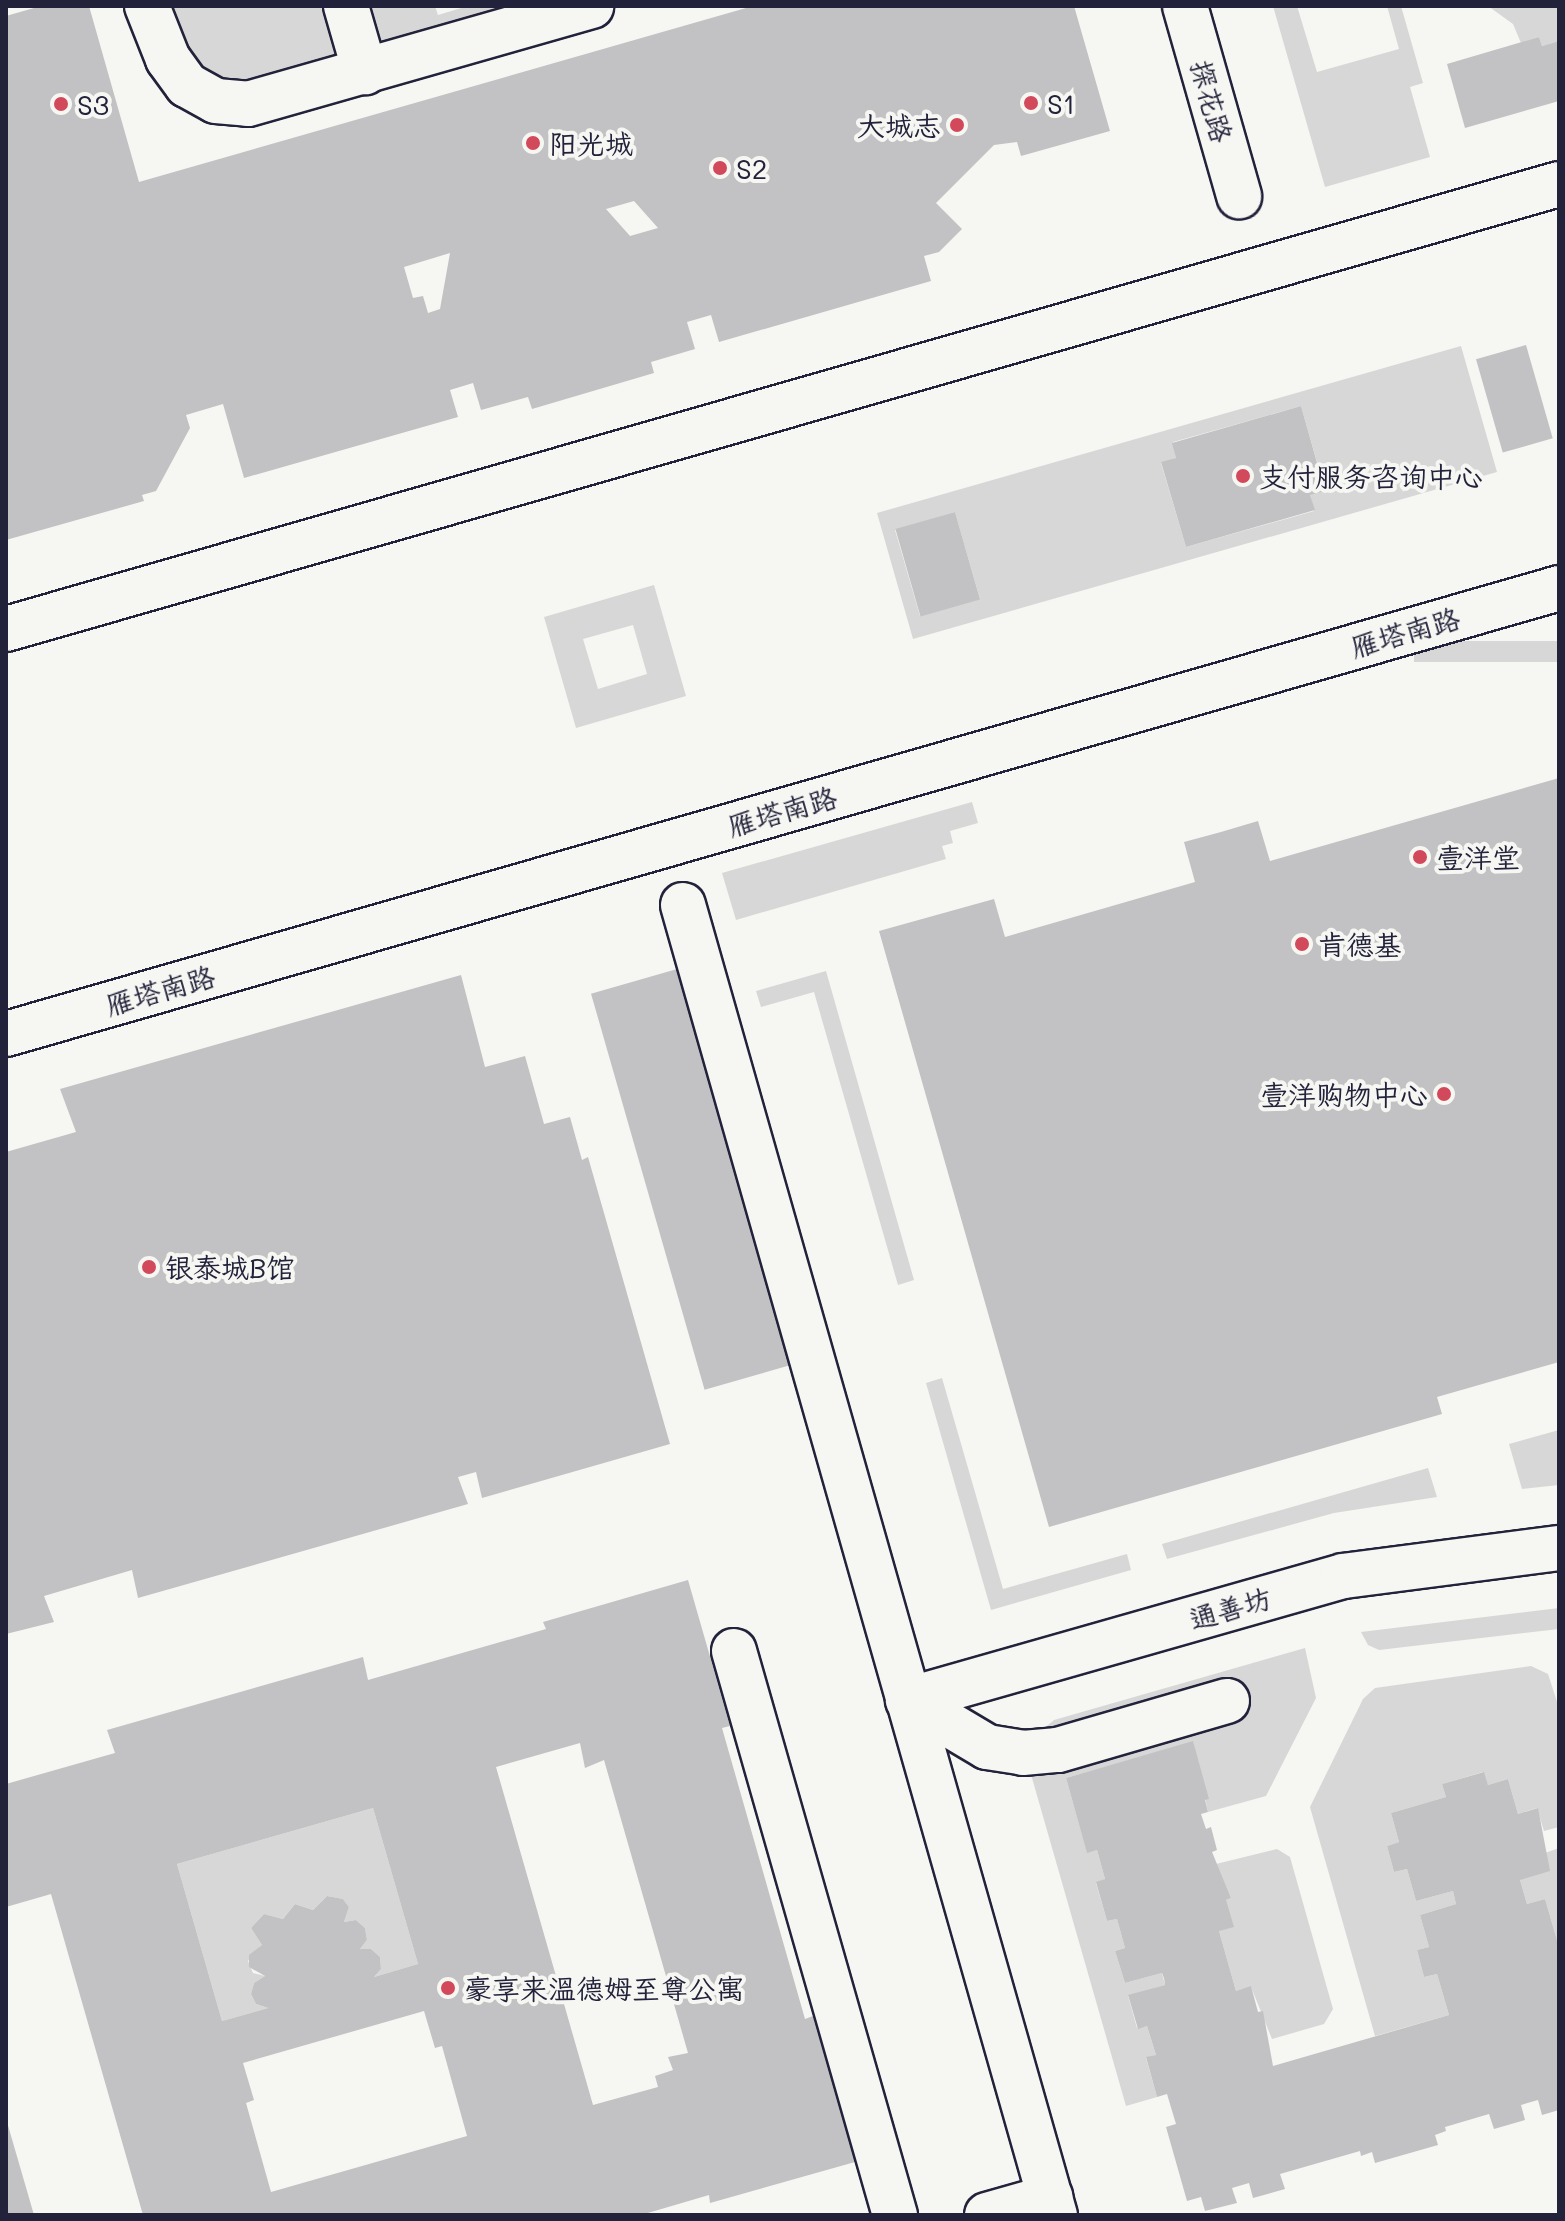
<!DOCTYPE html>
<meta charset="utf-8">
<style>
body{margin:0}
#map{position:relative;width:1565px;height:2221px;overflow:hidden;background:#f6f6f2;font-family:Mali,"LXGW WenKai TC",sans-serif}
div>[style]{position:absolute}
.green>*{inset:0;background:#d7d7d7;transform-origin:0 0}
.building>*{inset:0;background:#c2c2c4;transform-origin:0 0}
.roads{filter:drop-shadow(2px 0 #22223b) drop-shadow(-2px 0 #22223b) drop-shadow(0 2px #22223b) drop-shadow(0 -2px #22223b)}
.minor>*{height:44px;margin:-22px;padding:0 22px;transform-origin:22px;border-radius:22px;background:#f6f6f2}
.dots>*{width:22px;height:22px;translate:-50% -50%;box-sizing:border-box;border:4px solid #f6f6f2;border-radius:50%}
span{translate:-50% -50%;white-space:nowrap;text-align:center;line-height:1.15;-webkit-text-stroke:8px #f6f6f2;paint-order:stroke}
.street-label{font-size:28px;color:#22223b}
.poi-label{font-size:28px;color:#22223b}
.left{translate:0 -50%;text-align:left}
.right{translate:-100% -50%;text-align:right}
.frame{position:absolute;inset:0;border:8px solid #22223b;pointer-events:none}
</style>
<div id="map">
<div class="green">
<div style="clip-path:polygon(167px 6px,328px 6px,338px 48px,334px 58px,241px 88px,193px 67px)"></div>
<div style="clip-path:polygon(364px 6px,435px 6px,438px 15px,468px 6px,535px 6px,387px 45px,377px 39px)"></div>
<div style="clip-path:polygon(1273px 6px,1297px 6px,1317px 72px,1399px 49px,1387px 6px,1401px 6px,1423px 83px,1410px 87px,1430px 157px,1325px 187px)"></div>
<div style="clip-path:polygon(1488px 6px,1559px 6px,1559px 41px,1542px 46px,1539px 37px,1521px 43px,1513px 24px)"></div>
<div style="clip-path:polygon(evenodd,1461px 346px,1497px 472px,913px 639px,877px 513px,1461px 346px,1301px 406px,1325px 490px,1310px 495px,1314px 511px,1186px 547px,1161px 463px,1176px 458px,1173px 442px,1301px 406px,1461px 346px,955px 512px,980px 599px,920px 616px,895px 530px,955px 512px)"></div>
<div style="clip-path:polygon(evenodd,654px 585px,686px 696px,576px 728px,544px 617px,654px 585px,633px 625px,647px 674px,598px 689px,583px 639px,633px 625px)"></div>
<div style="left:1559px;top:641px;width:21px;height:145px;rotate:90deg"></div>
<div style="clip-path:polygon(972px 802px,978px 823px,950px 831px,953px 843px,942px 846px,946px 859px,736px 920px,722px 873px)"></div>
<div style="clip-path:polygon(826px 971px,914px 1280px,898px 1285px,814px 992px,761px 1007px,756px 991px)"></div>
<div style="clip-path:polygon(942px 1378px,1003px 1589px,1127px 1554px,1131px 1570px,991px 1610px,926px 1383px)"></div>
<div style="clip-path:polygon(1559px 1430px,1559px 1485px,1522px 1489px,1509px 1444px)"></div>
<div style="clip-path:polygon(1428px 1468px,1437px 1497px,1334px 1513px,1167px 1559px,1162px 1544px)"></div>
<div style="clip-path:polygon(1559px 1608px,1559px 1629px,1379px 1650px,1368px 1645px,1361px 1632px)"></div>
<div style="clip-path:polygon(1305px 1648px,1316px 1698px,1266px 1796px,1208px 1812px,1193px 1742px,1066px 1778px,1087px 1852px,1097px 1850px,1105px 1879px,1096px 1883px,1107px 1921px,1117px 1919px,1125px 1948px,1115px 1951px,1125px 1983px,1162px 1973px,1165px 1985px,1128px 1996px,1137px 2028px,1147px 2026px,1156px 2055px,1146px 2058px,1157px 2097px,1126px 2106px,1030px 1771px,1250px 1711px,1240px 1680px,1034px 1737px,1054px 1720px)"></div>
<div style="clip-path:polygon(1531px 1666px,1548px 1674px,1559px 1708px,1559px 1827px,1544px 1831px,1537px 1808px,1518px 1814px,1508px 1779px,1488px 1785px,1483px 1772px,1442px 1784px,1446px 1797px,1391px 1813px,1399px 1842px,1387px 1846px,1394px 1872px,1407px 1869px,1416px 1901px,1453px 1891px,1456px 1904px,1420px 1915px,1429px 1947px,1417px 1950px,1424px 1977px,1437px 1974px,1449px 2015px,1375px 2036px,1310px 1807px,1363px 1699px,1375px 1688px)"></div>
<div style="clip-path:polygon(373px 1808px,418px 1964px,374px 1977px,381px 1969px,380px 1957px,371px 1949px,360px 1949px,367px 1940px,365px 1928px,356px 1920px,344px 1922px,349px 1907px,343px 1899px,327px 1896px,313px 1910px,295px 1904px,283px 1919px,264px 1914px,251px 1928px,262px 1945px,248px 1961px,253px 1973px,265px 1976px,254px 1983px,251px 1994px,256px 2004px,268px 2008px,222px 2021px,177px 1864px)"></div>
<div style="clip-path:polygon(1559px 1848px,1559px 1947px,1545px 1899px,1527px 1904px,1520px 1880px,1545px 1853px)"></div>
<div style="clip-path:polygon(1277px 1849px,1290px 1857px,1333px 2009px,1324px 2024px,1272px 2039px,1251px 1987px,1236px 1991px,1219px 1931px,1226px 1900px,1231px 1898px,1216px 1864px)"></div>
</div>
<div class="building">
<div style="clip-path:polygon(evenodd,41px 6px,89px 6px,139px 182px,753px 6px,1074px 6px,1110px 131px,1021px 156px,1017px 142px,994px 145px,936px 203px,962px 229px,939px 252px,924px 256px,931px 281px,719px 342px,711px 315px,687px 322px,695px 349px,651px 362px,654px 373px,532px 409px,528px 397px,481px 410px,473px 383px,450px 390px,458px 417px,244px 478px,223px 404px,186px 415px,190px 428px,156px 491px,142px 495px,144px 501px,6px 540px,6px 16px,41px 6px,634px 201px,658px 228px,630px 236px,606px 209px,634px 201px,41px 6px,450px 253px,440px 309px,428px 313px,423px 296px,413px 298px,404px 267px,450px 253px)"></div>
<div style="clip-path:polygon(1539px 37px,1542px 46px,1559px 41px,1559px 101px,1465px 128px,1447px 64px)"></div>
<div style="left:1526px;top:345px;width:97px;height:52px;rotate:74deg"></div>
<div style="clip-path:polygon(1301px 406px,1325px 491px,1310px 495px,1315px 510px,1186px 547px,1161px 462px,1176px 458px,1172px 443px)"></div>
<div style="left:955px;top:512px;width:91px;height:62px;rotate:74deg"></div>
<div style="clip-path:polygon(1559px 778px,1559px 1362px,1437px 1397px,1442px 1414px,1049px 1527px,879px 931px,994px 899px,1005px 937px,1195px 882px,1184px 842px,1221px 832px,1258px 821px,1270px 861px)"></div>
<div style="left:691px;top:965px;width:412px;height:104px;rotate:74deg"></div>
<div style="clip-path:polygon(461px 975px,485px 1067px,525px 1056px,544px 1124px,570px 1117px,582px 1160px,588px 1157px,670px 1444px,482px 1498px,476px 1472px,458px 1477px,468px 1504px,138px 1598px,132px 1570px,44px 1596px,54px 1622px,6px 1634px,6px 1152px,76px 1132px,60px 1089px)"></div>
<div style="clip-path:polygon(evenodd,688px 1580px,730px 1726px,722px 1728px,805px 2019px,813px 2016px,855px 2162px,710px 2203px,709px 2195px,641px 2215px,143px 2215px,51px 1894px,6px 1907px,6px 1784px,115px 1753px,107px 1730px,363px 1657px,368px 1680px,546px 1629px,543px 1622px,688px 1580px,580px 1743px,585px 1768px,604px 1760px,688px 2053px,668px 2057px,673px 2070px,655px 2076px,658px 2087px,593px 2105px,496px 1767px,580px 1743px,688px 1580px,373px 1808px,418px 1964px,374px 1977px,381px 1969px,380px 1957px,371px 1949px,360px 1949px,367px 1940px,365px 1928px,356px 1920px,344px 1922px,349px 1907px,343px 1899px,327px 1896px,313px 1910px,295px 1904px,283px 1919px,264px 1914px,251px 1928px,262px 1945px,249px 1955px,249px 1967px,265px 1976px,254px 1983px,251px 1994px,256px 2004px,268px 2008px,222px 2021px,177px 1864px,373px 1808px,688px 1580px,424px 2011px,435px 2048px,442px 2046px,467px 2136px,271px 2192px,246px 2103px,254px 2100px,243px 2063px,424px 2011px)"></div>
<div style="clip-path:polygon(1193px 1741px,1209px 1799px,1205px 1800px,1208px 1812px,1201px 1814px,1206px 1829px,1211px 1827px,1217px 1850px,1212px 1852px,1231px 1898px,1226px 1900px,1234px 1927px,1219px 1931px,1236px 1991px,1251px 1986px,1258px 2012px,1263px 2011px,1273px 2066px,1449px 2015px,1437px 1974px,1424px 1977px,1417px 1950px,1429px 1947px,1420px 1915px,1456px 1904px,1453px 1891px,1416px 1901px,1407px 1869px,1394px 1872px,1387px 1846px,1399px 1842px,1391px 1813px,1446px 1797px,1442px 1784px,1484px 1772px,1488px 1785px,1508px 1779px,1518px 1814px,1538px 1808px,1550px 1871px,1520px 1880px,1527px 1904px,1545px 1899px,1559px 1947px,1559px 2110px,1542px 2115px,1538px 2100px,1521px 2105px,1525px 2120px,1494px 2129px,1489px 2114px,1445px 2127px,1446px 2131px,1435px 2135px,1438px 2145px,1375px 2163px,1372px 2152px,1361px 2156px,1360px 2151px,1280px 2174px,1285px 2189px,1253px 2198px,1249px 2183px,1232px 2188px,1237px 2203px,1205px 2211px,1201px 2197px,1187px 2201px,1166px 2127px,1176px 2124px,1167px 2094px,1157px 2097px,1146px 2057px,1156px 2055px,1147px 2026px,1138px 2029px,1128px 1995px,1165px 1985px,1164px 1978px,1162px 1973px,1125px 1983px,1115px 1951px,1125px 1948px,1117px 1919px,1107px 1921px,1096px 1882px,1105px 1879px,1097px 1850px,1087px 1853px,1066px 1778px)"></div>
<div style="clip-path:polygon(7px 2122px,34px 2215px,6px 2215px)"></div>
</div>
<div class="roads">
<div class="minor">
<div style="left:147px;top:6px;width:57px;rotate:68.4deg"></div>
<div style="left:168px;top:59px;width:32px;rotate:54deg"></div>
<div style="left:187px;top:85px;width:33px;rotate:29deg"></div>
<div style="left:216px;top:101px;width:32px;rotate:5deg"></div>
<div style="left:248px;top:104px;width:357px;rotate:-15.9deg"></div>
<div style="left:346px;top:6px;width:69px;rotate:73.9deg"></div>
<div style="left:1185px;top:6px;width:198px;rotate:74.1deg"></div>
<div style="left:6px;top:629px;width:1615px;rotate:-15.99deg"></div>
<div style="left:683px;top:905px;width:1362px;rotate:74.15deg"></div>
<div style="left:6px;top:1034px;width:1616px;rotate:-16.02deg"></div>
<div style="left:734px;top:1651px;width:587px;rotate:74.07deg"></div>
<div style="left:908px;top:1700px;width:452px;rotate:-15.9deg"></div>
<div style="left:1343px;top:1576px;width:218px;rotate:-7.4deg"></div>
<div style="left:908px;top:1700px;width:92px;rotate:30.7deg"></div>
<div style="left:987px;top:1747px;width:36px;rotate:9deg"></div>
<div style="left:1023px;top:1753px;width:35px;rotate:-5deg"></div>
<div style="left:1058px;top:1750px;width:176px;rotate:-16.2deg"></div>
<div style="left:987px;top:2215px;width:66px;rotate:-15.9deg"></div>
</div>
</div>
<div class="dots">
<div style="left:1031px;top:103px;background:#d1495b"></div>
<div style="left:61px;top:104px;background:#d1495b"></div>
<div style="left:957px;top:125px;background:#d1495b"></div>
<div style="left:533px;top:143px;background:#d1495b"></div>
<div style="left:720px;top:168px;background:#d1495b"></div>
<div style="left:1243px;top:476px;background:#d1495b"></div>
<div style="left:1420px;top:857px;background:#d1495b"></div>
<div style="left:1302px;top:944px;background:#d1495b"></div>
<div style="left:1444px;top:1094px;background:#d1495b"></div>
<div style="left:149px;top:1267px;background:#d1495b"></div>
<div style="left:448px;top:1988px;background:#d1495b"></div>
</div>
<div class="street-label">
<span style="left:1212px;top:101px;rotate:74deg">探花路</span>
<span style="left:1405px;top:632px;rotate:-16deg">雁塔南路</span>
<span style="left:782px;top:811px;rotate:-16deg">雁塔南路</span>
<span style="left:160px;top:990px;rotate:-16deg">雁塔南路</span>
<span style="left:1230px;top:1608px;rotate:-16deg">通善坊</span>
</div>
<div class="poi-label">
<span class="left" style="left:1047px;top:103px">S1</span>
<span class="left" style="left:77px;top:104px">S3</span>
<span class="right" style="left:941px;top:125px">大城志</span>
<span class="left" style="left:549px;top:143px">阳光城</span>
<span class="left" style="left:736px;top:168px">S2</span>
<span class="left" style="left:1259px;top:476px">支付服务咨询中心</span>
<span class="left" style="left:1436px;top:857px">壹洋堂</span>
<span class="left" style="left:1318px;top:944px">肯德基</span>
<span class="right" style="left:1428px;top:1094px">壹洋购物中心</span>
<span class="left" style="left:165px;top:1267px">银泰城B馆</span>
<span class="left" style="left:464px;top:1988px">豪享来温德姆至尊公寓</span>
</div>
<div class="frame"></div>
</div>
